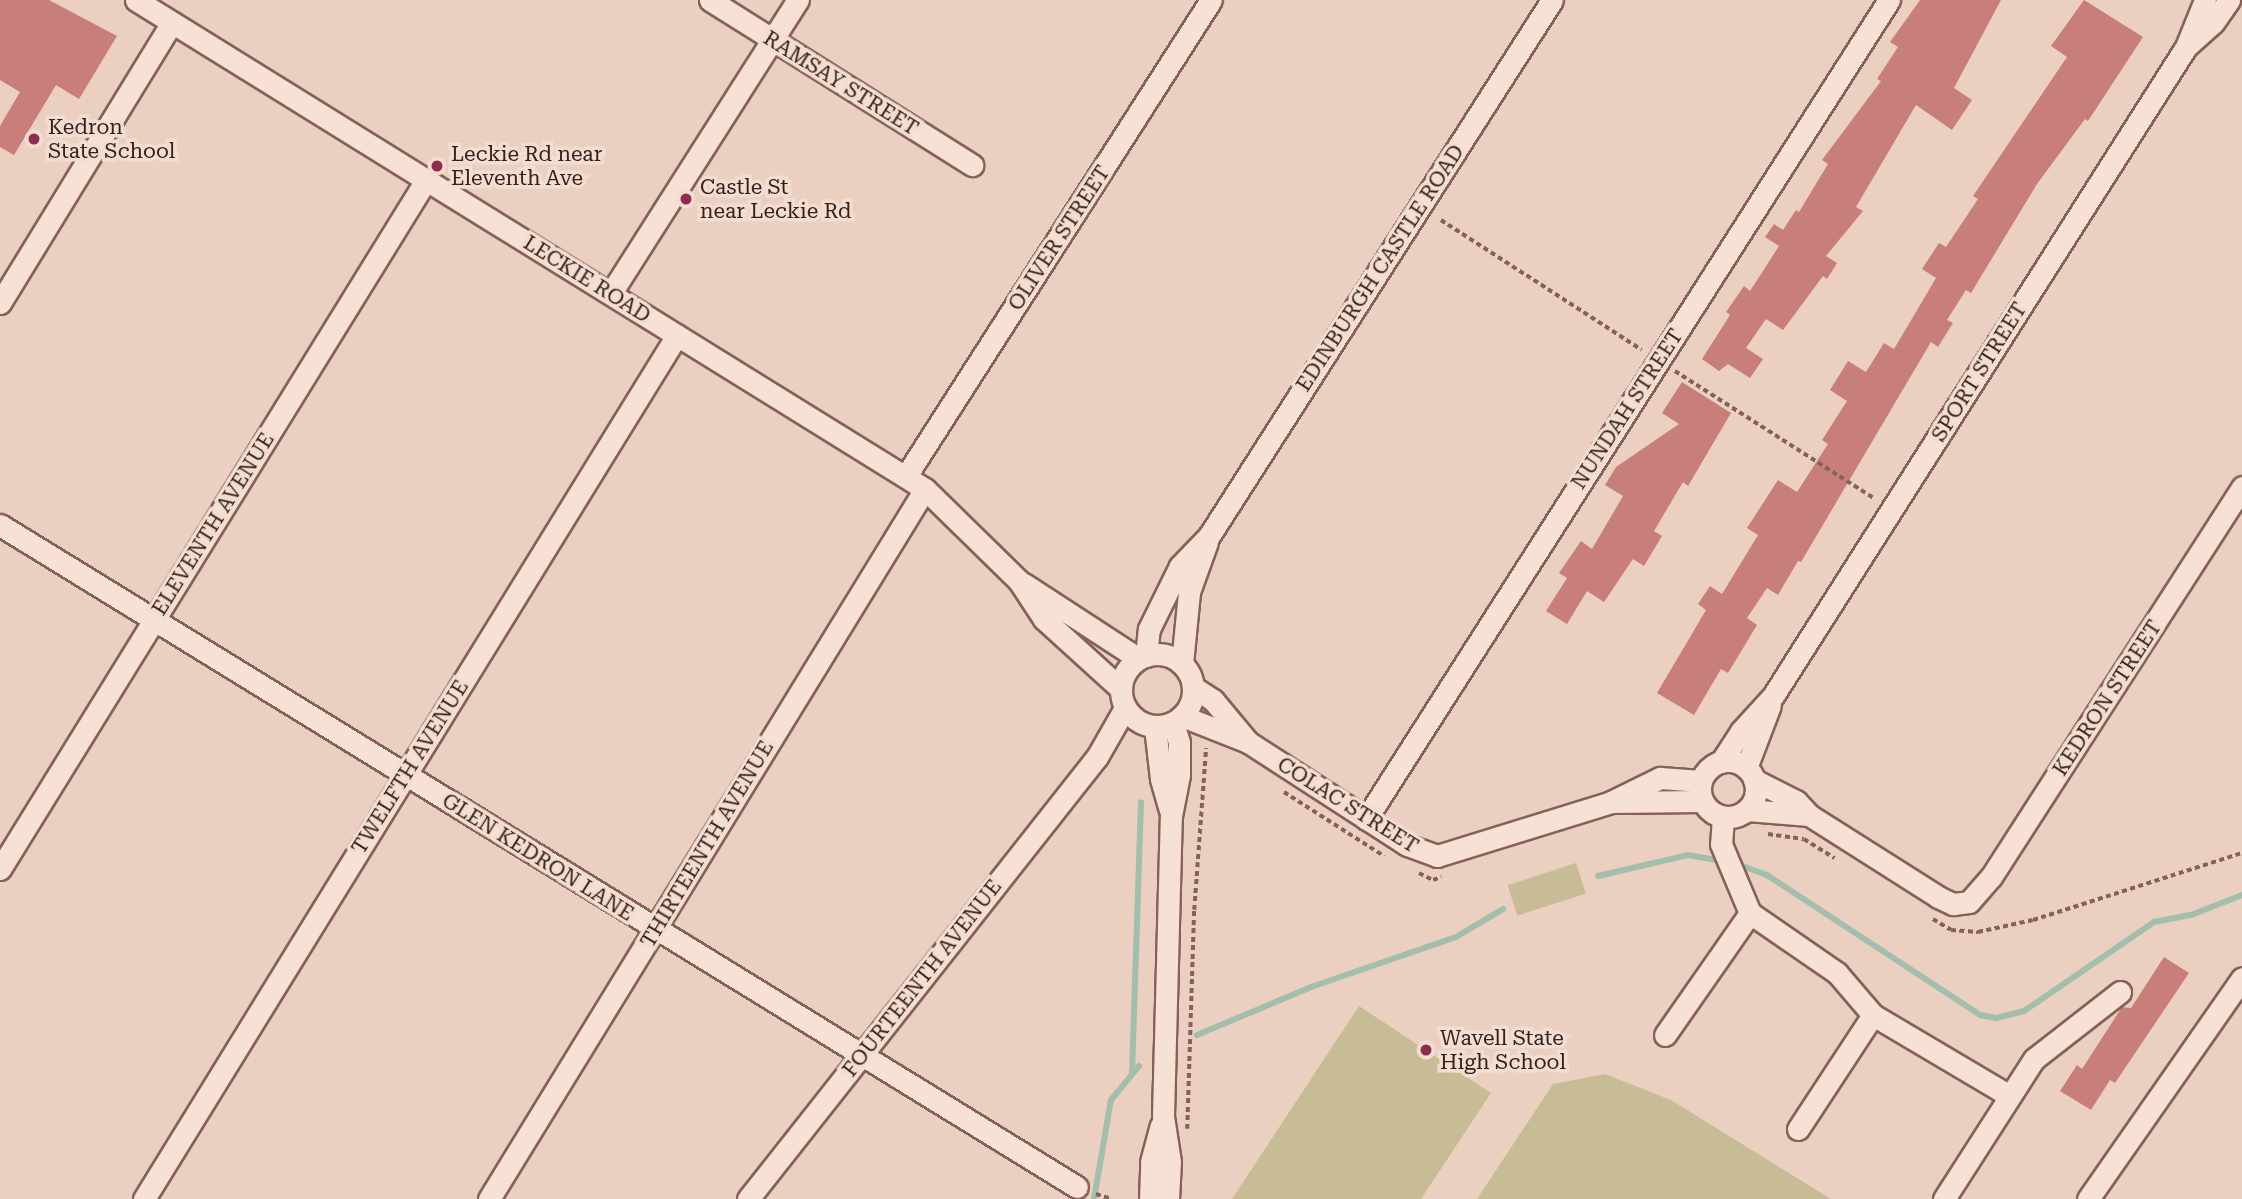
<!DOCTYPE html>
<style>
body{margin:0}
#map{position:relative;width:2242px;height:1199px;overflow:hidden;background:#ebd0c1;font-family:"Roboto Serif",serif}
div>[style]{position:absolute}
.green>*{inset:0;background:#c8bc96;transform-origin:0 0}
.stream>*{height:6px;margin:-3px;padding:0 3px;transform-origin:3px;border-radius:3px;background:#a3bead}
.building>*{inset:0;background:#c87e79}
.path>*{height:3.5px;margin-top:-1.75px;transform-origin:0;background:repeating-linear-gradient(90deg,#84615a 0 5px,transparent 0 8.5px)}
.roads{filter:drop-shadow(2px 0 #84615a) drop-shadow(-2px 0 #84615a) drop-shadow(0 2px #84615a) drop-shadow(0 -2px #84615a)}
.minor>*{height:21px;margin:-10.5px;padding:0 10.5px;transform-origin:10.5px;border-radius:10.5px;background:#f7e0d4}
.minor>.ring{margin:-10.5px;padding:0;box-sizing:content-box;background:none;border:21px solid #f7e0d4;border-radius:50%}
.dots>*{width:19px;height:19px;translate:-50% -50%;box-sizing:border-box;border:4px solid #f3ddd0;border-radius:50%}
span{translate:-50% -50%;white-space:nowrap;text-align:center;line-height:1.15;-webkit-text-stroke:7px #f3ddd0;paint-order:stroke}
.street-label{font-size:21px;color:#34201d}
.poi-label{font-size:21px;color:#34201d}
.left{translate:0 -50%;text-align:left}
</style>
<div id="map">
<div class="green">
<div style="left:1576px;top:863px;width:32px;height:72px;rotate:72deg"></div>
<div style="clip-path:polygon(1359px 1006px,1491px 1093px,1421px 1199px,1232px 1199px)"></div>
<div style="clip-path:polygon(1605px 1074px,1671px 1100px,1831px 1199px,1477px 1199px,1553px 1084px)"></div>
</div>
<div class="stream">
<div style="left:1734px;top:863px;width:35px;rotate:20deg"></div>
<div style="left:1767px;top:875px;width:255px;rotate:33.3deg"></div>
<div style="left:1980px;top:1015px;width:16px;rotate:11deg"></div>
<div style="left:1996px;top:1018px;width:29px;rotate:-14deg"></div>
<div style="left:2024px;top:1011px;width:158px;rotate:-34.4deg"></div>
<div style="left:2154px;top:922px;width:38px;rotate:-11deg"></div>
<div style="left:2191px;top:915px;width:55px;rotate:-21.4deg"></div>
<div style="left:1598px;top:876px;width:92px;rotate:-13.1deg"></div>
<div style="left:1688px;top:855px;width:36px;rotate:10deg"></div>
<div style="left:1197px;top:1035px;width:124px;rotate:-22.8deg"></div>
<div style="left:1311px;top:987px;width:153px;rotate:-19deg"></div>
<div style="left:1456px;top:937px;width:55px;rotate:-30.8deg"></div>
<div style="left:1132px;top:1073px;width:271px;rotate:-88.1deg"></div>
<div style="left:1094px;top:1199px;width:100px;rotate:-80.3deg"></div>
<div style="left:1111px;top:1100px;width:44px;rotate:-50.5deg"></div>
</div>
<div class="building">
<div style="clip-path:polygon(0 0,49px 0,117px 36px,79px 99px,56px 85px,14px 155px,0 147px,0 126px,20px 92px,0 80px)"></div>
<div style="clip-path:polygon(1920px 0,2001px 0,1954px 88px,1972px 100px,1952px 130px,1916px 105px,1856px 207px,1863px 211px,1826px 256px,1837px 263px,1827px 279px,1823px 276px,1783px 330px,1766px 319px,1746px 348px,1763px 359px,1750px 378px,1728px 364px,1719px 371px,1702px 359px,1730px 315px,1726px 312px,1744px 286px,1750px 291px,1779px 246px,1765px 237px,1774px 224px,1783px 230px,1796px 210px,1799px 212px,1828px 164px,1822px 160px,1881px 81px,1877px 79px,1898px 47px,1890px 42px)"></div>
<div style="clip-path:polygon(2084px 0,2143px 37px,2088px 121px,2085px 119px,2037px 184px,1971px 293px,1966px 290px,1947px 320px,1953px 323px,1938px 347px,1931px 342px,1801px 562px,1798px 561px,1778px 595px,1767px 588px,1747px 618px,1757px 625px,1728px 673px,1721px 669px,1694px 715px,1657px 693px,1706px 610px,1698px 604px,1710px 586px,1722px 594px,1758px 535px,1747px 528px,1778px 480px,1797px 492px,1828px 444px,1822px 440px,1847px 401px,1830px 390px,1848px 361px,1866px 372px,1884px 343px,1894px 349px,1936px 278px,1922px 269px,1939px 243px,1946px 247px,1978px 199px,1973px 196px,2067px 57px,2051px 46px)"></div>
<div style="clip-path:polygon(1682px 382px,1731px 413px,1688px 486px,1683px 482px,1654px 531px,1662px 536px,1644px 566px,1633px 559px,1604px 602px,1587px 591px,1567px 624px,1546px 611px,1567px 578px,1559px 573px,1581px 541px,1592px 549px,1623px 496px,1605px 485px,1616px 467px,1679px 424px,1662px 413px)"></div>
<div style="clip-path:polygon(2164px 957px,2189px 973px,2115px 1083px,2110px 1080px,2091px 1110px,2060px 1091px,2077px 1065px,2082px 1069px,2122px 1007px,2131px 1008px)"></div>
</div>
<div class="path">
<div style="left:1441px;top:220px;width:239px;rotate:32.9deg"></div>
<div style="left:1675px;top:371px;width:237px;rotate:32.6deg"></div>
<div style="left:1284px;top:792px;width:119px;rotate:32.6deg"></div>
<div style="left:1768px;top:834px;width:36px;rotate:8deg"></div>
<div style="left:1804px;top:839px;width:36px;rotate:32deg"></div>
<div style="left:1419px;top:873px;width:16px;rotate:27deg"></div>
<div style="left:1433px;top:880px;width:9px;rotate:-21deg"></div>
<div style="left:1933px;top:919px;width:21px;rotate:31deg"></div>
<div style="left:1951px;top:930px;width:27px;rotate:4deg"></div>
<div style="left:1978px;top:932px;width:56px;rotate:-12.3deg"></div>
<div style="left:2033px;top:920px;width:219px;rotate:-17.8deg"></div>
<div style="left:1187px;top:1129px;width:219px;rotate:-88.2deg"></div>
<div style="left:1194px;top:910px;width:162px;rotate:-85.8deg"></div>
<div style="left:1096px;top:1194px;width:16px;rotate:18deg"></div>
</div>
<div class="roads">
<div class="minor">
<div style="left:136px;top:0;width:928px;rotate:31.79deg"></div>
<div style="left:925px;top:489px;width:132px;rotate:44.4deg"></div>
<div style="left:1019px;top:581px;width:45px;rotate:56.7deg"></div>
<div style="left:1044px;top:619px;width:104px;rotate:42.3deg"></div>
<div style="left:710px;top:0;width:310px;rotate:32.2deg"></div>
<div style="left:2186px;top:47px;width:36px;rotate:-42deg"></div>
<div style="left:2213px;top:23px;width:28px;rotate:-55deg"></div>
<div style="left:611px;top:293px;width:348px;rotate:-57.5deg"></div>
<div style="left:0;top:303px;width:329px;rotate:-58.5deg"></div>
<div style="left:906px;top:476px;width:565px;rotate:-57.35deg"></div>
<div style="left:0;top:525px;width:1264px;rotate:31.58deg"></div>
<div style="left:1024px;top:584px;width:137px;rotate:33.1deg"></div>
<div class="ring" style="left:1121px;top:654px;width:51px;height:51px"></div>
<div style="left:1146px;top:656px;width:27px;rotate:-84deg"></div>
<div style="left:1149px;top:629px;width:70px;rotate:-63.8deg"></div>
<div style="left:1180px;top:566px;width:42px;rotate:-46deg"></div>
<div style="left:1209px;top:536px;width:636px;rotate:-57.38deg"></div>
<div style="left:1182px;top:664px;width:72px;rotate:-84.4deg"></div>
<div style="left:1189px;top:592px;width:53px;rotate:-70.2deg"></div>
<div style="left:1193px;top:687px;width:24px;rotate:33deg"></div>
<div style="left:1213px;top:700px;width:55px;rotate:50.2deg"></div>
<div style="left:1182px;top:716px;width:71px;rotate:21.5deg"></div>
<div style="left:1248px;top:742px;width:189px;rotate:32.9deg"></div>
<div style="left:1407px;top:845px;width:32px;rotate:20deg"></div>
<div style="left:1437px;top:856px;width:182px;rotate:-17.2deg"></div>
<div style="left:1611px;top:802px;width:55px;rotate:-26.1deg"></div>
<div style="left:1660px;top:778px;width:41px;rotate:4.2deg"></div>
<div style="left:1155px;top:727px;width:52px;rotate:83.4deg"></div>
<div style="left:1161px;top:779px;width:32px;rotate:74deg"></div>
<div class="ring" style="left:1700px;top:761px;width:35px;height:35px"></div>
<div style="left:1721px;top:762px;width:37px;rotate:-57deg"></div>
<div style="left:1741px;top:731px;width:47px;rotate:-47.6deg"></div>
<div style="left:1773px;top:696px;width:769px;rotate:-57.53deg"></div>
<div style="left:2186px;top:47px;width:51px;rotate:-68deg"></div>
<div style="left:1746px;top:768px;width:67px;rotate:-69.1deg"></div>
<div style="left:1754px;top:780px;width:47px;rotate:26.6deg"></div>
<div style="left:1796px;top:801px;width:19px;rotate:47deg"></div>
<div style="left:1809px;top:815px;width:153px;rotate:32.4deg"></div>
<div style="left:1938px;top:897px;width:17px;rotate:25deg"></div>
<div style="left:1953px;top:904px;width:16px;rotate:-7deg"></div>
<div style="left:1969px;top:902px;width:33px;rotate:-49deg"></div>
<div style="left:1991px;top:877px;width:464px;rotate:-57.2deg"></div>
<div style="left:1611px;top:802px;width:91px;rotate:-0.6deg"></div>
<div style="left:1747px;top:810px;width:62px;rotate:4.6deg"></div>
<div style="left:1723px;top:817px;width:27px;rotate:94deg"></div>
<div style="left:1721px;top:844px;width:75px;rotate:67.2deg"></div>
<div style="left:1750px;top:913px;width:106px;rotate:34.6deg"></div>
<div style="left:1837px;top:973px;width:55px;rotate:49.4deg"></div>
<div style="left:1873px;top:1015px;width:159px;rotate:30.6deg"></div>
<div style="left:1366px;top:819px;width:972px;rotate:-57.44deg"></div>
<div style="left:0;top:869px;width:810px;rotate:-58.27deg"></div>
<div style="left:1665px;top:1035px;width:149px;rotate:-55.1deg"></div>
<div style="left:1798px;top:1129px;width:136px;rotate:-56.7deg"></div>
<div style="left:144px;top:1199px;width:1015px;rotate:-58.33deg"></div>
<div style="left:489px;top:1199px;width:833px;rotate:-58.45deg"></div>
<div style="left:748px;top:1199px;width:563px;rotate:-51.71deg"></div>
<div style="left:1097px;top:757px;width:56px;rotate:-60.3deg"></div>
<div style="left:1150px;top:1199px;width:37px;rotate:-88deg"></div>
<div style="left:1151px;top:1162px;width:38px;rotate:-75deg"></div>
<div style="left:1168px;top:1199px;width:37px;rotate:-87deg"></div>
<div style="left:1170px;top:1162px;width:47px;rotate:-98.7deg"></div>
<div style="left:1163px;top:1116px;width:300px;rotate:-88.5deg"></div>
<div style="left:1171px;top:816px;width:42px;rotate:-79deg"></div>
<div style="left:1179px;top:775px;width:33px;rotate:-90deg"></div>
<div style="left:1179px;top:742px;width:20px;rotate:-108deg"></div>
<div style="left:1944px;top:1199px;width:166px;rotate:-57.3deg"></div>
<div style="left:2034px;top:1059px;width:109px;rotate:-37.9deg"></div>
<div style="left:2088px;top:1199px;width:269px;rotate:-55.1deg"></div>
</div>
</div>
<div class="dots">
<div style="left:34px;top:139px;background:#8f2d50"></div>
<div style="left:437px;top:166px;background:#8f2d50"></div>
<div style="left:686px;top:199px;background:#8f2d50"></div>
<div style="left:1426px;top:1050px;background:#8f2d50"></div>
</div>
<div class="street-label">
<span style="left:841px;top:83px;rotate:32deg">RAMSAY STREET</span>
<span style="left:1059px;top:238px;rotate:-57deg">OLIVER STREET</span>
<span style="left:1380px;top:268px;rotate:-57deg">EDINBURGH CASTLE ROAD</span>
<span style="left:587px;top:279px;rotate:32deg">LECKIE ROAD</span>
<span style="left:1979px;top:372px;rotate:-58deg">SPORT STREET</span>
<span style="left:1627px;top:409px;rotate:-57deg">NUNDAH STREET</span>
<span style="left:213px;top:524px;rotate:-58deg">ELEVENTH AVENUE</span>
<span style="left:2107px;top:698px;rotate:-57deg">KEDRON STREET</span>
<span style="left:410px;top:767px;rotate:-58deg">TWELFTH AVENUE</span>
<span style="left:1348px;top:805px;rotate:32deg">COLAC STREET</span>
<span style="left:707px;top:844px;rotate:-59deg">THIRTEENTH AVENUE</span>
<span style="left:538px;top:857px;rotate:32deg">GLEN KEDRON LANE</span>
<span style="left:922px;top:978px;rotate:-52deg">FOURTEENTH AVENUE</span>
</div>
<div class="poi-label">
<span class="left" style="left:48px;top:139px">Kedron<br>State School</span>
<span class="left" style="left:451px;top:166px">Leckie Rd near<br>Eleventh Ave</span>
<span class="left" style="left:700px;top:199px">Castle St<br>near Leckie Rd</span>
<span class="left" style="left:1440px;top:1050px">Wavell State<br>High School</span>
</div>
</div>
